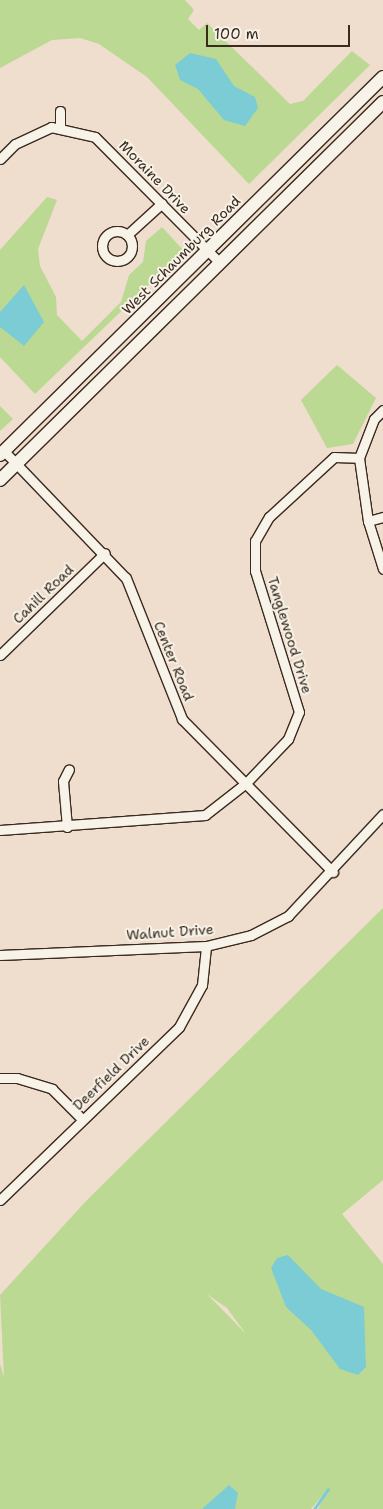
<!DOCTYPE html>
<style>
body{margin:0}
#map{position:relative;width:383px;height:1509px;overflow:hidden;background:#efddce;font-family:"Shantell Sans",sans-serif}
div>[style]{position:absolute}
.green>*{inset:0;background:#bbd992}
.water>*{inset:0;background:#7bccd4}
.stream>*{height:3px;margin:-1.5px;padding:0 1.5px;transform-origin:1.5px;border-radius:1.5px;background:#7bccd4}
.roads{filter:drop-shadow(1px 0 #3b2a1e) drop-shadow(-1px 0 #3b2a1e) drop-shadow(0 1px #3b2a1e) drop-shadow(0 -1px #3b2a1e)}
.minor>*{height:9px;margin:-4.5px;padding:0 4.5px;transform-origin:4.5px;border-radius:4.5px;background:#f7f3e8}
.minor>.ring{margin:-4.5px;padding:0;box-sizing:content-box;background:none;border:9px solid #f7f3e8;border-radius:50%}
.secondary>*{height:12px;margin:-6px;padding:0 6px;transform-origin:6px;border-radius:6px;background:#f7f3e8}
span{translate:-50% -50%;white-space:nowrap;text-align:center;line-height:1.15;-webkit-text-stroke:4px #f7f3e8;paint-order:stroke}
.street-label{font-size:14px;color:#3b2a1e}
.scale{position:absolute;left:206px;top:25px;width:144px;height:22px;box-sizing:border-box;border:2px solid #3b2a1e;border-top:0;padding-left:6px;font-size:15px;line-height:18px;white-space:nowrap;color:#3b2a1e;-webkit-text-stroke:4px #f7f3e8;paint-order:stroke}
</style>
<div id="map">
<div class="green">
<div style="clip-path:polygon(0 0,185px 0,194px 10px,188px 19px,199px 30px,207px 23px,290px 104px,303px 101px,352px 51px,370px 65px,249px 184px,147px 77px,99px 44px,80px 38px,52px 40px,0 68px)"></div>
<div style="clip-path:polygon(47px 197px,57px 200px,38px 249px,40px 266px,56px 297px,57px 315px,82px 341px,121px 302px,129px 275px,143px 262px,146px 241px,162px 227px,184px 251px,35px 394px,0 357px,0 250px)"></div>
<div style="clip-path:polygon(337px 365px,376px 398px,353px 444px,327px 448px,301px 400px)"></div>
<div style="clip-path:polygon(0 406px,13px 419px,0 431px)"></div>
<div style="clip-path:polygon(evenodd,383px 908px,383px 1180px,342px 1214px,383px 1264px,383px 1509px,318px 1509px,328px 1489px,311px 1509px,0 1509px,0 1364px,4px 1377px,0 1295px,88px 1199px,383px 908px,207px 1294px,227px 1308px,246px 1334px,207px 1294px)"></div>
</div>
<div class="water">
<div style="clip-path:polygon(190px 53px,216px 59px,234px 86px,255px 97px,258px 108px,245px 126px,224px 120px,198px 89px,180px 80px,175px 65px)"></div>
<div style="clip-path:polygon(24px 285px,44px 322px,24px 346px,0 327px,0 312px)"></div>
<div style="clip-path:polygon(288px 1255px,321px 1289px,364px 1307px,366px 1367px,358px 1375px,340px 1369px,311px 1330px,286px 1307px,271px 1268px,277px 1258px)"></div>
<div style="clip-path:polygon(229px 1485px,238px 1493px,235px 1509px,202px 1509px)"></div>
</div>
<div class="stream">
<div style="left:314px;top:1509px;width:24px;rotate:-55deg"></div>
</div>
<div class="roads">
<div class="minor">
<div style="left:60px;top:127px;width:16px;rotate:-90deg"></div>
<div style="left:0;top:159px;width:21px;rotate:-45deg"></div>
<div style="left:15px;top:144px;width:40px;rotate:-25deg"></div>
<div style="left:51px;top:127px;width:45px;rotate:12.8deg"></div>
<div style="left:95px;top:137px;width:177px;rotate:45.2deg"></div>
<div class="ring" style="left:102px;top:231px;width:21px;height:21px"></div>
<div style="left:127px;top:235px;width:47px;rotate:-42.4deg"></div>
<div style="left:383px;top:410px;width:13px;rotate:135deg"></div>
<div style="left:374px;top:419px;width:42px;rotate:111deg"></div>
<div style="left:359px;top:458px;width:64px;rotate:81.9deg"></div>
<div style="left:368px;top:521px;width:50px;rotate:72.6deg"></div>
<div style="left:4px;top:451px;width:176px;rotate:46.2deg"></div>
<div style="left:126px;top:578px;width:152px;rotate:68.3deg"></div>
<div style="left:182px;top:719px;width:215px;rotate:45.4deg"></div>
<div style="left:368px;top:521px;width:16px;rotate:-15deg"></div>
<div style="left:0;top:655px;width:146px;rotate:-44.2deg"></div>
<div style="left:67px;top:827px;width:46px;rotate:-95deg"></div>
<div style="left:63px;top:781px;width:13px;rotate:-63deg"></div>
<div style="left:0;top:830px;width:206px;rotate:-4.2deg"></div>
<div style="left:205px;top:815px;width:52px;rotate:-38deg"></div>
<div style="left:246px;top:783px;width:61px;rotate:-46.3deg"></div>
<div style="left:288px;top:739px;width:29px;rotate:-68deg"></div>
<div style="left:299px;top:712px;width:148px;rotate:-107.3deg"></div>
<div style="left:255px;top:571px;width:30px;rotate:-90deg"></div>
<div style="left:255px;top:541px;width:28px;rotate:-60deg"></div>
<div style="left:269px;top:517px;width:88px;rotate:-42.7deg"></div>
<div style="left:334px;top:457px;width:25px;rotate:2deg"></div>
<div style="left:0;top:955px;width:206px;rotate:-2.5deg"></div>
<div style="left:206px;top:946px;width:46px;rotate:-13.7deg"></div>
<div style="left:251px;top:935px;width:42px;rotate:-27.2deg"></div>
<div style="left:288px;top:916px;width:139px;rotate:-47deg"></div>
<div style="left:0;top:1078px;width:17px"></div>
<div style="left:17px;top:1078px;width:37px;rotate:17deg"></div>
<div style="left:52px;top:1089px;width:42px;rotate:45deg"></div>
<div style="left:0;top:1200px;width:249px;rotate:-44deg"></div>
<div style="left:179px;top:1027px;width:48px;rotate:-61.3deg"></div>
<div style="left:202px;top:985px;width:39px;rotate:-84deg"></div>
</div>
<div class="secondary">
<div style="left:0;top:455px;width:538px;rotate:-44.62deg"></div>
<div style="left:0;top:480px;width:538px;rotate:-44.62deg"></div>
</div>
</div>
<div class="street-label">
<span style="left:155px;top:177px;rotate:46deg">Moraine Drive</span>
<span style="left:181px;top:255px;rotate:-45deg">West Schaumburg Road</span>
<span style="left:43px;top:594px;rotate:-44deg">Cahill Road</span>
<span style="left:290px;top:635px;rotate:73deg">Tanglewood Drive</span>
<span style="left:174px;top:661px;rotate:68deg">Center Road</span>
<span style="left:170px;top:932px;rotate:-4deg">Walnut Drive</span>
<span style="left:111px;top:1073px;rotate:-44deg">Deerfield Drive</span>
</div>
<div class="scale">100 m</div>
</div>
